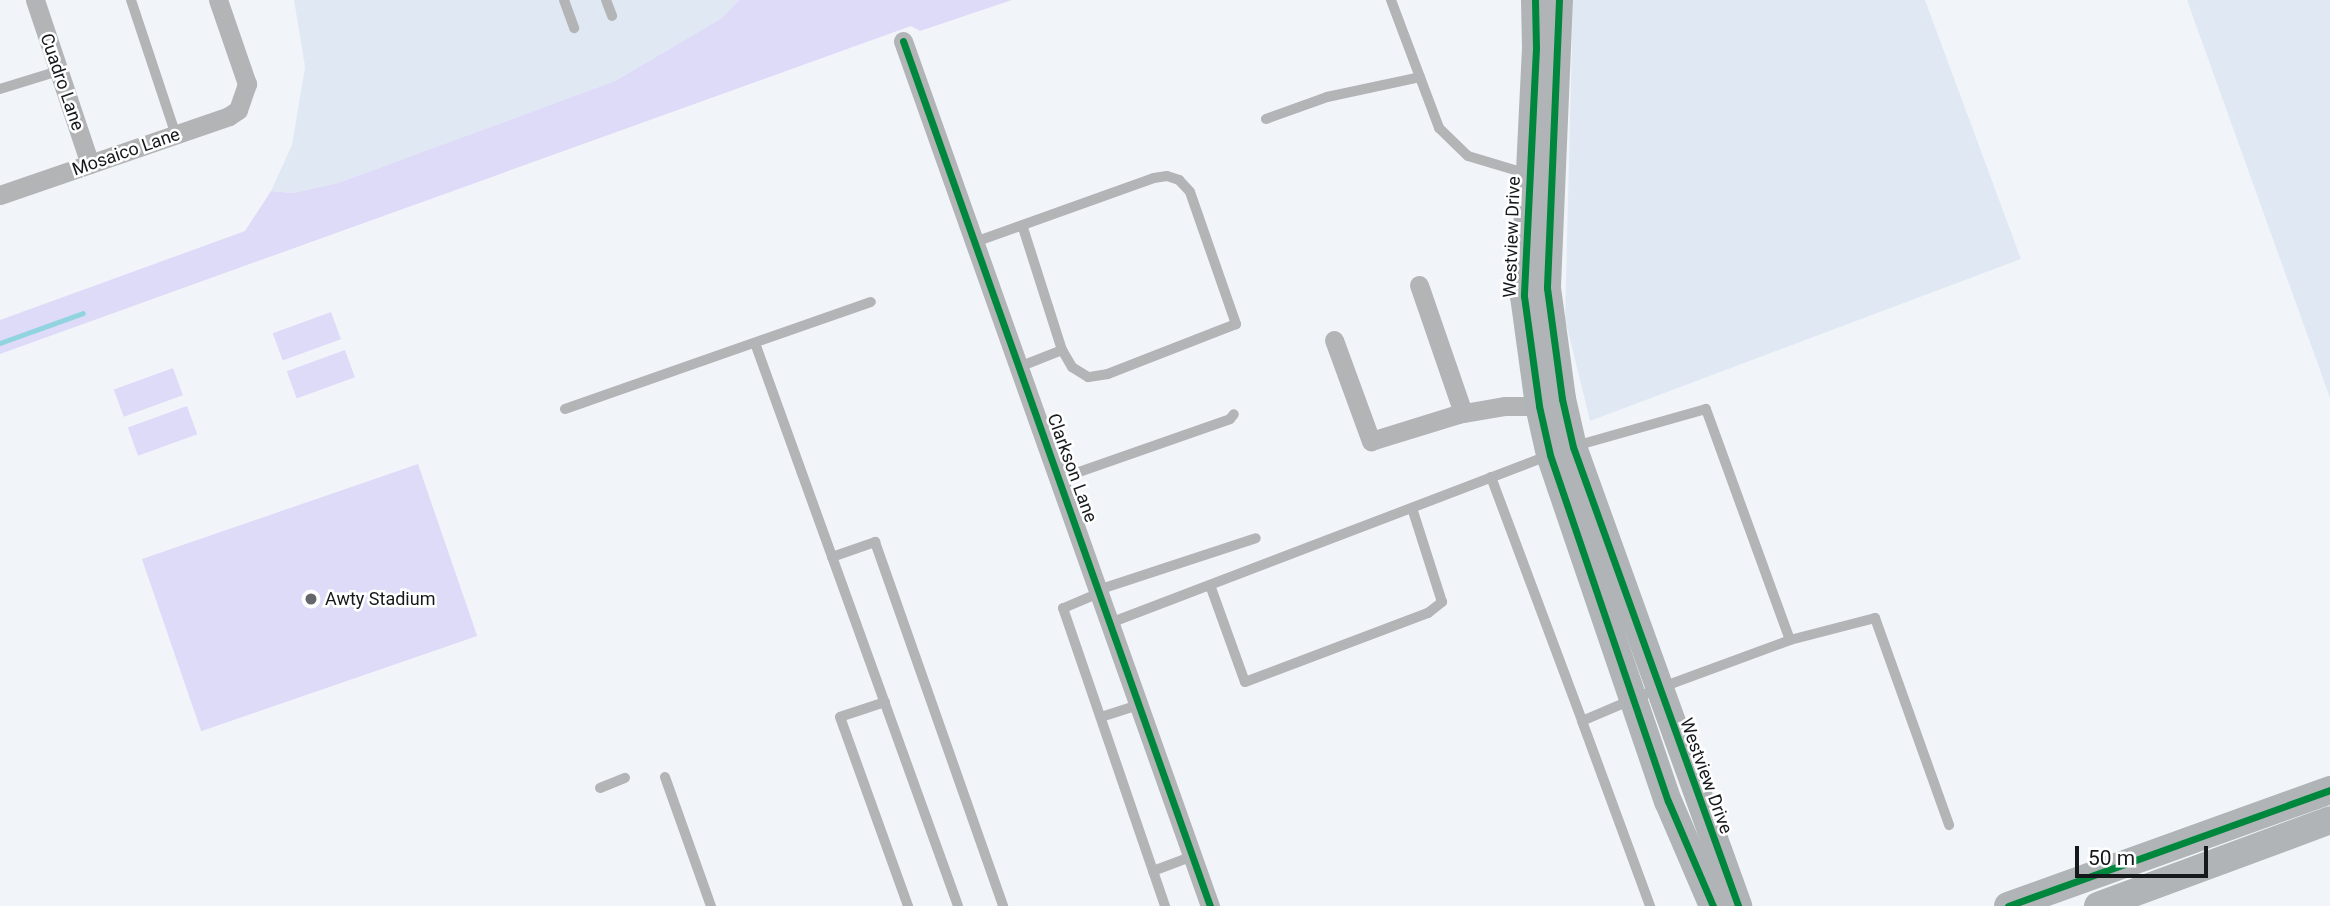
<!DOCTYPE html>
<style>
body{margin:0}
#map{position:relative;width:2330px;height:906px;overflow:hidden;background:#f1f5fa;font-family:Roboto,sans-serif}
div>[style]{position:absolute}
.built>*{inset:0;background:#e0e9f3}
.green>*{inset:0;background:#dedbf9;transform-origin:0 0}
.stream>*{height:5px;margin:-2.5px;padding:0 2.5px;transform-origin:2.5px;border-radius:2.5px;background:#91d4e0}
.lane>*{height:10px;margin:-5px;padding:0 5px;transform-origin:5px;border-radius:5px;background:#b2b4b6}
.street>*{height:19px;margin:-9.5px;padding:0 9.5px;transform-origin:9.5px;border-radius:9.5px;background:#b2b4b6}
.secondary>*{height:28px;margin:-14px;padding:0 14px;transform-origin:14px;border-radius:14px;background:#b1b4b6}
.cycleway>*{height:7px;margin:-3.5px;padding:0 3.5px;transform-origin:3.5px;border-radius:3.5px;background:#00873e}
.dots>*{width:19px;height:19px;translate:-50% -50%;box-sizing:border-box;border:4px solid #fff;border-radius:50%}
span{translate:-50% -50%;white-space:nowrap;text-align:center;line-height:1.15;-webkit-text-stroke:5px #fff;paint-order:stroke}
.street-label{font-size:18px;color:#16191c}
.poi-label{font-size:18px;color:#16191c}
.left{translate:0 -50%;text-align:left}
.scale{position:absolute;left:2075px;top:846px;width:133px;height:32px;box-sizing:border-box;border:4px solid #16191c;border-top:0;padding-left:9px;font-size:21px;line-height:24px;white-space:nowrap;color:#16191c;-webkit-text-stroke:5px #fff;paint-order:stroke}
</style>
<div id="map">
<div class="built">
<div style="clip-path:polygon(294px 0,739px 0,722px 18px,615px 81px,338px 183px,293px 193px,271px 191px,292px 145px,305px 67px)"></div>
<div style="clip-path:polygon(1573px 0,1925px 0,2021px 259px,1590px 421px,1565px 319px)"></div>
<div style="clip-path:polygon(2187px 0,2330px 0,2330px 398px)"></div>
</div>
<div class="green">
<div style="clip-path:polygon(739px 0,1012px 0,920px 31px,911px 26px,0 354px,0 320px,245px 231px,271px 191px,293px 193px,338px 183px,615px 81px,722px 18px)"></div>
<div style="left:331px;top:312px;width:29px;height:62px;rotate:70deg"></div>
<div style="left:345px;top:350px;width:29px;height:62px;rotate:70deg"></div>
<div style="left:173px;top:368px;width:29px;height:63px;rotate:70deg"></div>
<div style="left:187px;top:406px;width:30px;height:63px;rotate:70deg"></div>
<div style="left:418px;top:464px;width:182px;height:292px;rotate:71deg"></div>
</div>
<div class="stream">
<div style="left:0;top:343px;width:88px;rotate:-19.9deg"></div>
</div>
<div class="lane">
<div style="left:131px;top:0;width:142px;rotate:71.6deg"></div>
<div style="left:564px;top:0;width:30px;rotate:70deg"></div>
<div style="left:606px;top:0;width:17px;rotate:69deg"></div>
<div style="left:1391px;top:0;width:137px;rotate:69.4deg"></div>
<div style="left:1439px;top:128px;width:40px;rotate:44deg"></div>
<div style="left:1468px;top:156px;width:63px;rotate:16.7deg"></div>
<div style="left:0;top:89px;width:61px;rotate:-17.2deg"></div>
<div style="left:1266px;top:119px;width:65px;rotate:-19.8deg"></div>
<div style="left:1327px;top:97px;width:95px;rotate:-12.1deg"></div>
<div style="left:975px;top:242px;width:190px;rotate:-19.7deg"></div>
<div style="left:1154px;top:178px;width:13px;rotate:-9deg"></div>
<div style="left:1167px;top:176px;width:13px;rotate:18deg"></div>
<div style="left:1179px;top:180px;width:16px;rotate:47deg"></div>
<div style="left:1190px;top:192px;width:140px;rotate:70.8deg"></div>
<div style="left:1236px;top:324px;width:137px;rotate:158.7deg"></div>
<div style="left:1108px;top:374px;width:20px;rotate:171deg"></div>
<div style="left:1088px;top:377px;width:19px;rotate:-148deg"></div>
<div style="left:1072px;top:367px;width:20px;rotate:-120deg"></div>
<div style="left:1062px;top:350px;width:131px;rotate:-107.7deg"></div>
<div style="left:755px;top:343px;width:598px;rotate:70.17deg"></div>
<div style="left:1019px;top:367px;width:46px;rotate:-21.6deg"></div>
<div style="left:565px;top:409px;width:324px;rotate:-19.3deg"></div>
<div style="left:1491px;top:477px;width:260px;rotate:69.5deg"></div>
<div style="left:1582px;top:721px;width:82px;rotate:-23.1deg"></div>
<div style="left:1657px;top:689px;width:142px;rotate:-20.2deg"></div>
<div style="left:1790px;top:640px;width:246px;rotate:-110deg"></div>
<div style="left:1706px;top:409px;width:136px;rotate:164.2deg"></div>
<div style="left:1059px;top:479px;width:181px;rotate:-19.3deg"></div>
<div style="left:1230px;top:419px;width:6px;rotate:-51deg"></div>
<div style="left:832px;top:557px;width:46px;rotate:-19.2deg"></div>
<div style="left:875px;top:542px;width:386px;rotate:70.6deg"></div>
<div style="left:1210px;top:585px;width:103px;rotate:70.2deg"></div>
<div style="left:1245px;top:682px;width:196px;rotate:-20.7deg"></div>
<div style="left:1428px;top:613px;width:18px;rotate:-38deg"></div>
<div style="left:1442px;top:602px;width:99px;rotate:-107.7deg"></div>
<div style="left:1098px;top:590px;width:166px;rotate:-18.2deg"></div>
<div style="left:1099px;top:593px;width:39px;rotate:157deg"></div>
<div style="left:1063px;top:608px;width:315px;rotate:71.1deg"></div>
<div style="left:1110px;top:623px;width:469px;rotate:-20.9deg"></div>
<div style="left:1790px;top:640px;width:88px;rotate:-14.5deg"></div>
<div style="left:1875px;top:618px;width:220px;rotate:70.3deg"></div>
<div style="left:885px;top:702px;width:47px;rotate:161.6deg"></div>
<div style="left:840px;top:717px;width:201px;rotate:70.2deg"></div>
<div style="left:1101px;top:717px;width:40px;rotate:-18deg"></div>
<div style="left:1582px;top:721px;width:197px;rotate:69.8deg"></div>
<div style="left:665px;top:777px;width:137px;rotate:70.4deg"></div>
<div style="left:600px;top:788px;width:27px;rotate:-22deg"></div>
<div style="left:1153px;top:871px;width:43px;rotate:-20.6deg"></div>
</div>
<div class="street">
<div style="left:35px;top:0;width:173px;rotate:71.5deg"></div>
<div style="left:903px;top:41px;width:918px;rotate:70.46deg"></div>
<div style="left:0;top:195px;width:242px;rotate:-19deg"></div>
<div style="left:229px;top:116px;width:11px;rotate:-34deg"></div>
<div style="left:238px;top:110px;width:28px;rotate:-71deg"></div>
<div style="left:247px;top:84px;width:89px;rotate:-109deg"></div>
<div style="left:1419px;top:285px;width:135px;rotate:71deg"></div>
<div style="left:1334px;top:340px;width:108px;rotate:69.9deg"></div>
<div style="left:1371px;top:441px;width:91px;rotate:-17.2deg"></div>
<div style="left:1458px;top:414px;width:48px;rotate:-9.7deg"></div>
<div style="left:1505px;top:406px;width:34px"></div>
</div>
<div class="secondary">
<div style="left:1535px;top:0;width:48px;rotate:88.8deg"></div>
<div style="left:1536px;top:48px;width:248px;rotate:92.8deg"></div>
<div style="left:1524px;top:296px;width:111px;rotate:82.2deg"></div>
<div style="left:1539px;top:406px;width:50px;rotate:77.3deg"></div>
<div style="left:1550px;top:455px;width:366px;rotate:71.2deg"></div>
<div style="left:1668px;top:801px;width:114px;rotate:66.8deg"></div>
<div style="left:1559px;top:0;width:288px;rotate:92.4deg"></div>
<div style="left:1547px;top:288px;width:112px;rotate:82.3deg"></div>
<div style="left:1562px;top:399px;width:49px;rotate:77.1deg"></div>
<div style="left:1573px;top:447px;width:488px;rotate:70.2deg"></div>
<div style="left:2008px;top:906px;width:342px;rotate:-19.8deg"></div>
<div style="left:2098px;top:906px;width:247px;rotate:-20.3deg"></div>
</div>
<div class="cycleway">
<div style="left:1535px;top:0;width:48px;rotate:88.8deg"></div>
<div style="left:1536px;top:48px;width:248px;rotate:92.8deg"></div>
<div style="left:1524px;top:296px;width:111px;rotate:82.2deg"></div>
<div style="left:1539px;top:406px;width:50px;rotate:77.3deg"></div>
<div style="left:1550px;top:455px;width:366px;rotate:71.2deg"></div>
<div style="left:1668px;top:801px;width:114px;rotate:66.8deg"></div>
<div style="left:1559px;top:0;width:288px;rotate:92.4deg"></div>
<div style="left:1547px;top:288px;width:112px;rotate:82.3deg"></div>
<div style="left:1562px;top:399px;width:49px;rotate:77.1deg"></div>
<div style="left:1573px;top:447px;width:488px;rotate:70.2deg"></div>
<div style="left:903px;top:41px;width:918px;rotate:70.46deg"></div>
<div style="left:2008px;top:906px;width:342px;rotate:-19.8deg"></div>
</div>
<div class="dots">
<div style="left:311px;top:599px;background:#63666a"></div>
</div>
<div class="street-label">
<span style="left:62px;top:82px;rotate:71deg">Cuadro Lane</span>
<span style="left:126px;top:152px;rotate:-19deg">Mosaico Lane</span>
<span style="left:1512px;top:237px;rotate:-88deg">Westview Drive</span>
<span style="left:1072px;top:468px;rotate:70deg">Clarkson Lane</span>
<span style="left:1706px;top:776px;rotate:70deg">Westview Drive</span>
</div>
<div class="poi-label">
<span class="left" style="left:325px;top:599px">Awty Stadium</span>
</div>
<div class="scale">50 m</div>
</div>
